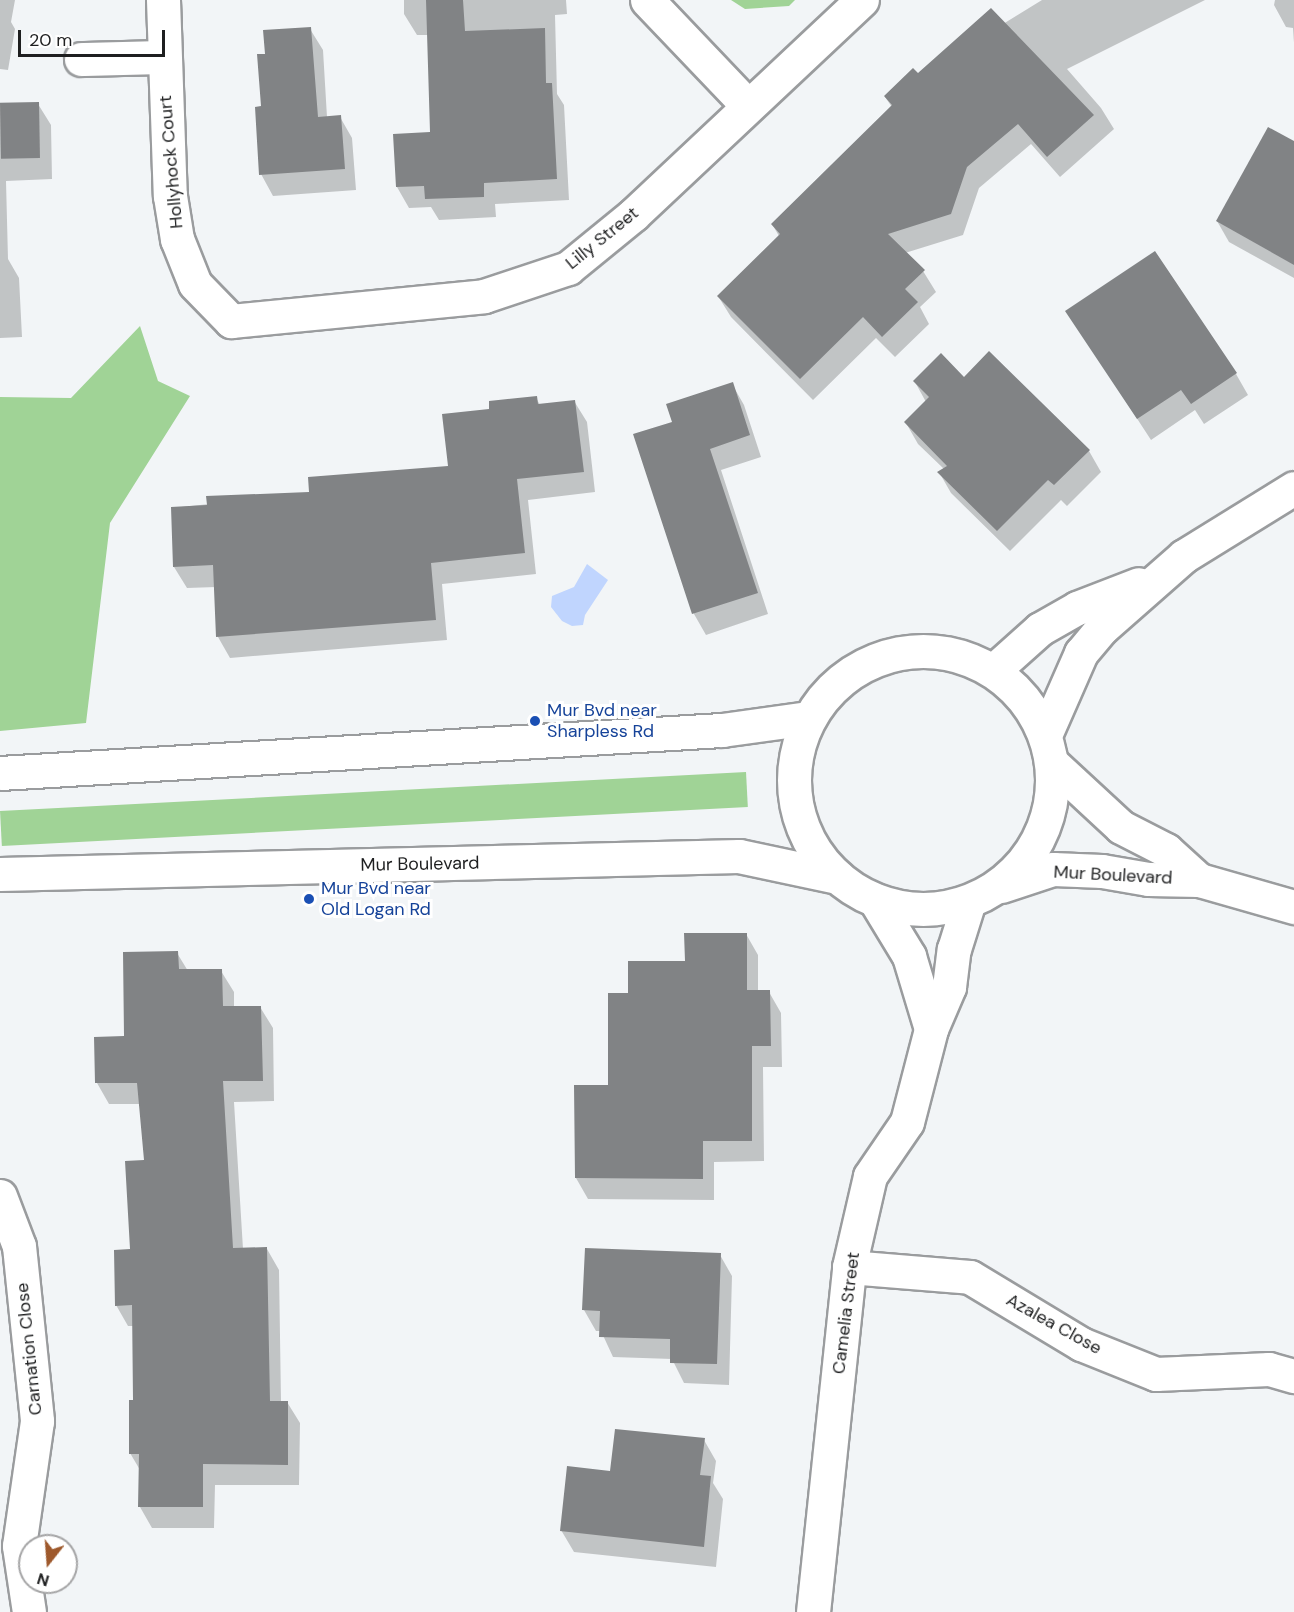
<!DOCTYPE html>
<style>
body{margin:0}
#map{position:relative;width:1294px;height:1612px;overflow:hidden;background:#f2f5f7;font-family:"DM Sans",sans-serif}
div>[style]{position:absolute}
.green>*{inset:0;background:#a0d396;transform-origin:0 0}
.water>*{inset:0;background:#c0d5fe}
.shadow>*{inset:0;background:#0003}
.building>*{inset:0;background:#818385;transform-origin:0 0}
.roads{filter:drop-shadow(2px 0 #9a9c9e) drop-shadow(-2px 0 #9a9c9e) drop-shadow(0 2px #9a9c9e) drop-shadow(0 -2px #9a9c9e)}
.minor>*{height:33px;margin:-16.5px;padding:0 16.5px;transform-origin:16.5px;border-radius:16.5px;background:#fff}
.minor>.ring{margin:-16.5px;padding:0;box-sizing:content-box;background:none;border:33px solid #fff;border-radius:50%}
.dots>*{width:16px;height:16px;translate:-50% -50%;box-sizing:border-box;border:3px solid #fff;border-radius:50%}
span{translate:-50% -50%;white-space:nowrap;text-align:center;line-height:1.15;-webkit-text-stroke:6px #fff;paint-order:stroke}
.street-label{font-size:18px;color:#1e1f20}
.transit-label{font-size:18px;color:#164399}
.left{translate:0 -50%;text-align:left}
.north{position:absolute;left:18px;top:1534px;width:60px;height:60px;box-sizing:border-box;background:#fff;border:2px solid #a5a5a6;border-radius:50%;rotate:197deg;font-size:16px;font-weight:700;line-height:24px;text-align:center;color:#1e1f20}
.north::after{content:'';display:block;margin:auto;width:21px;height:27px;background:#9e592c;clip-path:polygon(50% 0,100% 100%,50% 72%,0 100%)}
.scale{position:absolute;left:18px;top:30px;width:147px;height:27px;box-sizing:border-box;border:3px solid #1e1f20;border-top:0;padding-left:8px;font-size:18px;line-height:21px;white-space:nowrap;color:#1e1f20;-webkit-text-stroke:4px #fff;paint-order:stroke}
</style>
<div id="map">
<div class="green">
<div style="clip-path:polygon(731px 0,795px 0,789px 6px,745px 9px)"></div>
<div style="clip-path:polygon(140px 326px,158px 381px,190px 396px,110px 523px,86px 723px,0 731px,0 397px,71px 398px)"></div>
<div style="left:746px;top:772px;width:35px;height:747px;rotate:87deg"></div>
</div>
<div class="water">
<div style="clip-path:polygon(587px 564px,608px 580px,585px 615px,583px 625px,572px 626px,562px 621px,551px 607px,552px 596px,574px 587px)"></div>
</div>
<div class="shadow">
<div style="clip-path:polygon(0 0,15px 0,11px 22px,15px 29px,8px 70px,0 69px)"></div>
<div style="clip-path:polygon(404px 0,566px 0,567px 14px,555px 15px,557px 94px,564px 105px,569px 200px,495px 204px,496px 217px,439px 220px,431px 207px,409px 208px,397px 187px,395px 135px,431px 133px,428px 35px,417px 35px,404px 14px)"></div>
<div style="clip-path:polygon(1042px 0,1205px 0,1067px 69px,1101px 108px,1114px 129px,1060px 177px,1031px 144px,979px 188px,963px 235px,905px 253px,923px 271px,936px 292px,920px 307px,929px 324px,895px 357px,876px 338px,813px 400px,731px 317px,718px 296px,779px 236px,772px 224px,892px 107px,885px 97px)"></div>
<div style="clip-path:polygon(1275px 0,1294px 0,1294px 43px,1293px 28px,1286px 27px,1274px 5px)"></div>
<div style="clip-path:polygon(310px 29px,323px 50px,327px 117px,340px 117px,352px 138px,356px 190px,273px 196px,261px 174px,267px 55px)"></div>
<div style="clip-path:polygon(38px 104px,51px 125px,52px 179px,6px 181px,8px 259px,19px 278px,22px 337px,0 338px,0 105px)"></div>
<div style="clip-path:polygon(1294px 143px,1294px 278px,1229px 242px,1217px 221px)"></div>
<div style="clip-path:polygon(1067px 311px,1236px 374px,1248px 395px,1204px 424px,1195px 410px,1151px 440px)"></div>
<div style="clip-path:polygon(964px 379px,1089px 451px,1101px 472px,1067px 506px,1061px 500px,1010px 551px,951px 493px,939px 472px,944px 469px,918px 444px,906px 423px,926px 402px,915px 382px)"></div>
<div style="clip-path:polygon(732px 384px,744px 405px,761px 457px,721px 470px,768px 614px,706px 635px,694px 614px,635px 435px,674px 423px)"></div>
<div style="clip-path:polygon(536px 398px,540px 405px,574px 401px,587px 422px,595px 492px,528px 500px,536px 574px,442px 584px,447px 640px,230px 658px,218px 637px,216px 587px,187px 588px,174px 567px,172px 508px,311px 493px,450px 467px,491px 410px)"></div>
<div style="clip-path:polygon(746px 934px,758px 955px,758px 992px,769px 992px,781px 1013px,782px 1067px,763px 1067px,764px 1161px,714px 1162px,714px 1200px,588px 1199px,576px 1178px,609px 1087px,630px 995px)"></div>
<div style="clip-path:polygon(177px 953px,188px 971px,221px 971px,234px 992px,234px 1008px,260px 1007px,273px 1028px,274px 1101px,234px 1102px,243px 1249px,267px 1249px,279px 1270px,281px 1402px,287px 1402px,300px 1423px,299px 1485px,215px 1485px,214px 1528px,152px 1528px,140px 1507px,140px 1470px,130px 1453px,135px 1401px,134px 1326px,128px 1326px,116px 1305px,132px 1251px,146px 1161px,140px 1104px,109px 1104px,97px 1083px)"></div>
<div style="clip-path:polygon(720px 1255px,732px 1276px,729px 1385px,684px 1383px,672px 1359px,613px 1357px,601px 1331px,596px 1331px,584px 1310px)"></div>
<div style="clip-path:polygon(704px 1440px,716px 1461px,713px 1483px,723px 1499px,716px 1567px,574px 1552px,561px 1530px,612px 1472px)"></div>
</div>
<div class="building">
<div style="clip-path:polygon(426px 0,463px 0,465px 31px,545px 28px,546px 83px,552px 83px,557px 179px,484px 183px,484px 197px,425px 199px,424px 186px,396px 187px,393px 134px,430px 132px)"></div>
<div style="clip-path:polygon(991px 8px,1094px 115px,1047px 157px,1018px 124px,967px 167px,951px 214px,888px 234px,925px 270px,905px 289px,918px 302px,882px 337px,863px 317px,800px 379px,717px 296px,780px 234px,771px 224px,892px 105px,884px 96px,913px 68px,918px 73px)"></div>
<div style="clip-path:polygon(311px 27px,318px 117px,341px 115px,345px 169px,259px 175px,255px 107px,261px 106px,257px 54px,265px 54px,263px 30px)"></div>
<div style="left:39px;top:102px;width:56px;height:39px;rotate:89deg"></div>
<div style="clip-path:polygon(1268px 127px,1294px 141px,1294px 265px,1216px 221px)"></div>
<div style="clip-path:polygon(1155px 251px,1237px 373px,1191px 404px,1181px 390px,1137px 419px,1065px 311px)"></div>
<div style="clip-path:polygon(989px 351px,1090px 450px,1054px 485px,1048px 480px,997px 531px,937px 472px,947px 466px,904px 422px,929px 397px,913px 381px,941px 353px,964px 377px)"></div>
<div style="clip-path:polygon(733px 382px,750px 435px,710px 449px,758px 593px,692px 614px,633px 434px,672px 422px,666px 404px)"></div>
<div style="clip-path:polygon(537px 396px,538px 404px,575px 400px,584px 472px,517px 479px,525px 553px,431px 563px,436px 620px,216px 637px,213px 565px,173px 567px,171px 507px,207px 505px,206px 496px,309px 492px,308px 477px,448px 466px,442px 414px,489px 409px,489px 401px)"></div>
<div style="clip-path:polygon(684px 933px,747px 933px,747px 990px,770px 990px,771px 1046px,752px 1046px,752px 1141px,703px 1141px,703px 1179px,575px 1178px,574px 1085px,608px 1085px,608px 993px,628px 993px,628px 961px,685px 961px)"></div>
<div style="clip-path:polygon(178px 951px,179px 969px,222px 969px,223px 1006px,261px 1006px,263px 1081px,223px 1081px,233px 1248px,267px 1247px,270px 1401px,288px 1401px,288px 1465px,203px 1464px,203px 1507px,138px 1507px,139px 1454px,129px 1454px,129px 1400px,133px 1400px,132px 1305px,115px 1306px,114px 1250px,130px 1249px,125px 1161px,144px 1160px,137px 1083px,95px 1083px,94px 1037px,124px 1036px,123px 952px)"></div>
<div style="clip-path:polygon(585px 1248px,721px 1253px,717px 1364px,670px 1363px,670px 1339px,599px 1337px,600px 1311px,582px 1310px)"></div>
<div style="clip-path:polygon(615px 1429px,705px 1438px,700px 1475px,711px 1476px,704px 1547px,560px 1531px,567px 1466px,610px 1471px)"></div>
</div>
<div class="roads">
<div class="minor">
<div style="left:163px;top:0;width:196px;rotate:88deg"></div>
<div style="left:170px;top:196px;width:44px;rotate:80.8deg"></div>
<div style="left:177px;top:239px;width:48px;rotate:68.2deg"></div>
<div style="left:195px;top:284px;width:52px;rotate:45.8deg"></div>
<div style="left:231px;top:321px;width:254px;rotate:-5.6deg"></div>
<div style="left:484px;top:296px;width:89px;rotate:-18.4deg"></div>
<div style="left:568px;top:268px;width:84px;rotate:-39.2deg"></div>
<div style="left:633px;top:215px;width:314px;rotate:-43.2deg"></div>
<div style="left:647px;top:0;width:146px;rotate:46.4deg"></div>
<div style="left:81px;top:59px;width:83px;rotate:-1.4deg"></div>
<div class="ring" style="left:794px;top:651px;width:225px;height:225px"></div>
<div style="left:993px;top:671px;width:63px;rotate:-41.8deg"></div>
<div style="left:1040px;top:629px;width:43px;rotate:-29.6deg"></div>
<div style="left:1077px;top:608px;width:66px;rotate:-21.2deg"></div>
<div style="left:1045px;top:735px;width:90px;rotate:-66.3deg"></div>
<div style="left:1081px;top:653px;width:33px;rotate:-50deg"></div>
<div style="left:1102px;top:628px;width:109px;rotate:-41.3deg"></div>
<div style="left:1184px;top:556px;width:129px;rotate:-31.7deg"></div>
<div style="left:1052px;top:763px;width:94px;rotate:42.8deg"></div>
<div style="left:1121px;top:827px;width:51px;rotate:27.1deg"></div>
<div style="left:1166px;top:850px;width:45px;rotate:42.3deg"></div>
<div style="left:0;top:773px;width:723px;rotate:-3.41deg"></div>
<div style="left:722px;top:730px;width:88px;rotate:-7.9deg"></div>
<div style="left:0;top:874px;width:739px;rotate:-1.4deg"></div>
<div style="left:739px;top:856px;width:101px;rotate:12deg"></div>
<div style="left:1001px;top:886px;width:55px;rotate:-18.1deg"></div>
<div style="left:1053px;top:869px;width:49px;rotate:2.3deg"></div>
<div style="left:1102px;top:871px;width:47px;rotate:9.9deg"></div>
<div style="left:1148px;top:879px;width:51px;rotate:1.1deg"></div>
<div style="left:1199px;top:880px;width:99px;rotate:15.9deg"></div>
<div style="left:875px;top:900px;width:66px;rotate:58.7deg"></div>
<div style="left:909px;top:956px;width:76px;rotate:73.2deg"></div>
<div style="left:0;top:1196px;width:53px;rotate:69.2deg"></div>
<div style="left:19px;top:1246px;width:176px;rotate:84.1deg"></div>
<div style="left:37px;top:1421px;width:126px;rotate:98.2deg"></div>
<div style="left:19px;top:1546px;width:67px;rotate:81.4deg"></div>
<div style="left:849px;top:1267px;width:121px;rotate:4.7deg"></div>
<div style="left:970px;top:1277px;width:130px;rotate:31.1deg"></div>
<div style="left:1081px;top:1344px;width:81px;rotate:21.8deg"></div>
<div style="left:1156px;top:1374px;width:113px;rotate:-2.5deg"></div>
<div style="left:1269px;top:1369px;width:26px;rotate:16deg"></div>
<div style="left:813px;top:1612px;width:347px;rotate:-84deg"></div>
<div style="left:849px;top:1267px;width:93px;rotate:-77deg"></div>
<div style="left:870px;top:1176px;width:65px;rotate:-55.6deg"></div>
<div style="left:907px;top:1122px;width:96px;rotate:-75.5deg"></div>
<div style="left:931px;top:1029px;width:46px;rotate:-66.8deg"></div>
<div style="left:949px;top:987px;width:38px;rotate:-83deg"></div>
<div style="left:954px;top:949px;width:50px;rotate:-72.6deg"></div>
</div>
</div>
<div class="dots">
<div style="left:535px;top:721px;background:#1a4fb4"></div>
<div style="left:309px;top:899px;background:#1a4fb4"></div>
</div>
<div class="street-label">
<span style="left:171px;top:162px;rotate:-95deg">Hollyhock Court</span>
<span style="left:602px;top:238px;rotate:-39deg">Lilly Street</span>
<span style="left:420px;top:864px;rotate:-1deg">Mur Boulevard</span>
<span style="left:1113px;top:875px;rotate:3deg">Mur Boulevard</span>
<span style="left:846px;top:1313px;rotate:-83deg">Camelia Street</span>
<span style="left:1054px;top:1324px;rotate:29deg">Azalea Close</span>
<span style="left:29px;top:1349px;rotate:-96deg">Carnation Close</span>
</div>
<div class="transit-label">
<span class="left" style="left:547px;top:721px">Mur Bvd near<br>Sharpless Rd</span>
<span class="left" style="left:321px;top:899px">Mur Bvd near<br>Old Logan Rd</span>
</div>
<div class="north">N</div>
<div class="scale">20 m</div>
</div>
